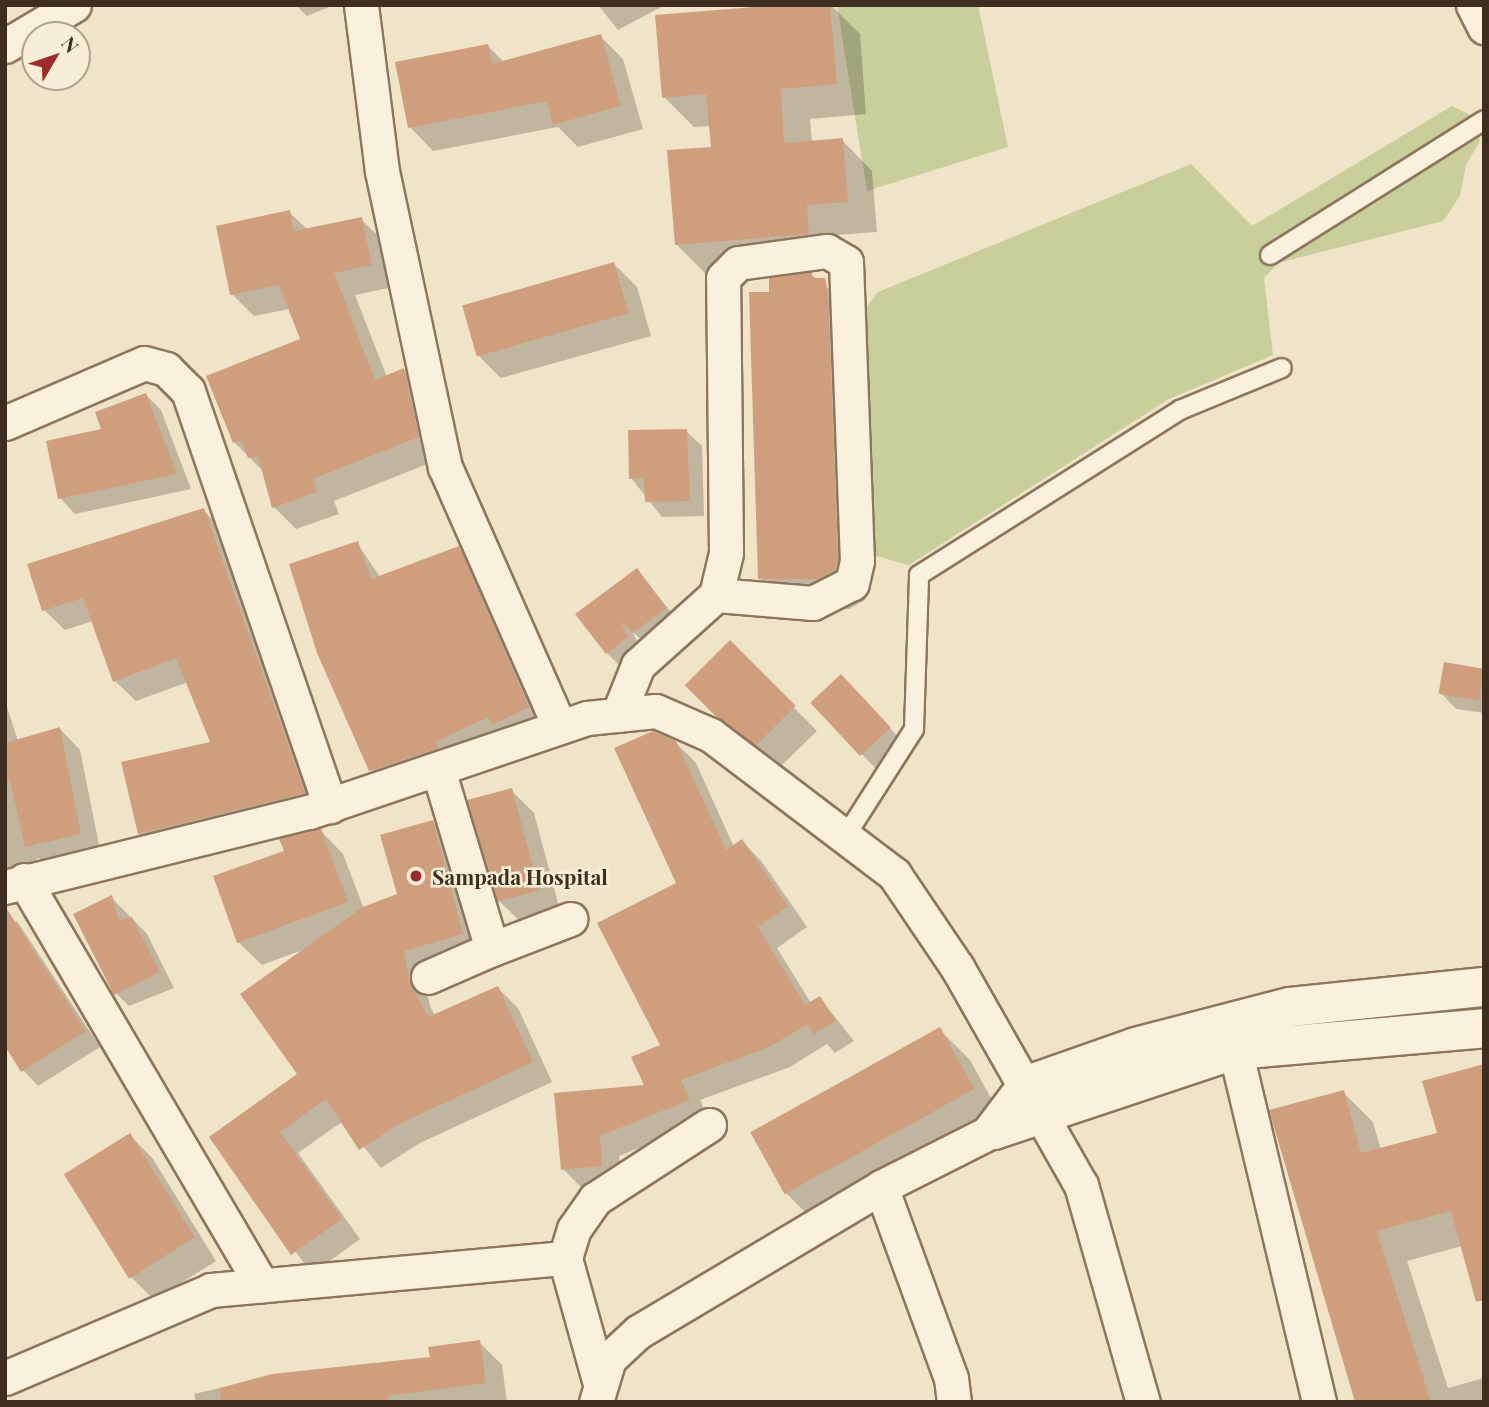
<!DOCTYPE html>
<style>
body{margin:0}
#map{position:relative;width:1489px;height:1407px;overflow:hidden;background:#f0e4c8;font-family:"Playfair Display",serif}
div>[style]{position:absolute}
.green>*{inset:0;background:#c9cf9b}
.shadow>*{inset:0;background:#0003}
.building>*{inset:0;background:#cf9f7d;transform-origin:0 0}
.roads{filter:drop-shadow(2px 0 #8d765c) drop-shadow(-2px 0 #8d765c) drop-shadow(0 2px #8d765c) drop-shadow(0 -2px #8d765c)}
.lane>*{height:18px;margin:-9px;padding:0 9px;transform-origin:9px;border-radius:9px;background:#faf1dc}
.street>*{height:33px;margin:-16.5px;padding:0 16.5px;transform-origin:16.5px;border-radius:16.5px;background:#faf1dc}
.secondary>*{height:38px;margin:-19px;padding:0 19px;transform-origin:19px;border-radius:19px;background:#faf1dc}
.dots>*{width:19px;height:19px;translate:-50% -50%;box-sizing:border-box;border:4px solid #f7eed8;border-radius:50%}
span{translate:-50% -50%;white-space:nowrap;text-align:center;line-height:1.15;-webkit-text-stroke:5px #f7eed8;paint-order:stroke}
.poi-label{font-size:21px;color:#3d2e20;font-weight:700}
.left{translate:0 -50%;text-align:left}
.frame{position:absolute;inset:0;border:7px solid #3d2e20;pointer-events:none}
.north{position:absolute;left:21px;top:21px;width:70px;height:70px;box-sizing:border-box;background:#f7eed8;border:2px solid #ada18e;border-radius:50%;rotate:51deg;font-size:19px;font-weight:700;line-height:28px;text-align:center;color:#3d2e20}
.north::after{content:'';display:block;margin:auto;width:24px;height:32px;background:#9e2a2b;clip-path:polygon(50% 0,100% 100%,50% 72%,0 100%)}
</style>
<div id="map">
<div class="green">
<div style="clip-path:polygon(837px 5px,978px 5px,1008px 147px,867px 191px)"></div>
<div style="clip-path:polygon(1452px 106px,1474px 117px,1480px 141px,1466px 165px,1460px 196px,1443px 221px,1278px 263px,1264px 278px,1273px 355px,1169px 399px,909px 565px,865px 553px,857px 320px,878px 292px,1191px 164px,1252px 226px)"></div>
</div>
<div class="shadow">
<div style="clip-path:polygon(40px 5px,114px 5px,85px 7px,58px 23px)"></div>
<div style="clip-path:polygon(296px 5px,334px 5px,307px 16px)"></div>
<div style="clip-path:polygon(598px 5px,660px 5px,661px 7px,618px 30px)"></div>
<div style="clip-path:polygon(803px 5px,831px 5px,860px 34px,866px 114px,810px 119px,812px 143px,842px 140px,872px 171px,877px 232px,836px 235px,839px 264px,707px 275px,676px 244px,713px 148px,711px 126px,694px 127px,664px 97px)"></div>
<div style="clip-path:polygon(600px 36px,623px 59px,643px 129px,578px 147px,558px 127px,433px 151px,410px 127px,488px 46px,504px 62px)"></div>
<div style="clip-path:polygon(289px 212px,308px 230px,361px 219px,383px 241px,393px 287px,355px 295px,387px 377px,404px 370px,426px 392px,440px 459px,334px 501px,339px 514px,296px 529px,274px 507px,264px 472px,234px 442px,302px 340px,290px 309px,254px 316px,232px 294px)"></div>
<div style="clip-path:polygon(614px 264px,637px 287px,651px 336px,501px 378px,478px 355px)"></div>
<div style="clip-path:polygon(811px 274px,855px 310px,858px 324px,867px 590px,865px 600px,849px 609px,791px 609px,760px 578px)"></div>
<div style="clip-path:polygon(146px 395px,161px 410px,191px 489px,75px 514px,60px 498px,104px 430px)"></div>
<div style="clip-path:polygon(686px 431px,702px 446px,704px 516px,662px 517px,631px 478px)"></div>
<div style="clip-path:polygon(203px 510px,224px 531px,325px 814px,160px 854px,139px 834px,212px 743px,188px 682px,136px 701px,115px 681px,93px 621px,65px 630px,44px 610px)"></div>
<div style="clip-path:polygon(357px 543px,380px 577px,458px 548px,476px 565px,546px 724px,388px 788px,371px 770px)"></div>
<div style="clip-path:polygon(636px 570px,681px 624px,650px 648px,632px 631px,643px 653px,622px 668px,607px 653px)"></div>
<div style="clip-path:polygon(730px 643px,817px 731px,780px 767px,687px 685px)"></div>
<div style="clip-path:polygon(1484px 671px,1484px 713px,1456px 709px,1441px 693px)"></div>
<div style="clip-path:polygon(856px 692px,905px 744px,877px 770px,813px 703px)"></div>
<div style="clip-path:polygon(5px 701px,18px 741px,60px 729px,80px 750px,101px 855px,48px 867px,39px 858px,5px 881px)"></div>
<div style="clip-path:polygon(675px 742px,696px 763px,734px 847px,742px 841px,762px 862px,807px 927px,777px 948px,811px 1003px,820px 998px,854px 1041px,835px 1053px,827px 1044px,790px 1067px,700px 1100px,709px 1120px,619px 1156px,622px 1186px,583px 1189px,563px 1169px,646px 1087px,662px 1046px,678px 884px)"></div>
<div style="clip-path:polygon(511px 790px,534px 813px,561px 914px,523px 924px,499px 901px)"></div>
<div style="clip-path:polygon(433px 822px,453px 842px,482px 954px,423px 971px,430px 1006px,435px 1016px,498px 988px,518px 1008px,552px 1082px,420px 1143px,381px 1168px,343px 1121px,298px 1153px,360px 1239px,312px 1274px,212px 1138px,299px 1075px,305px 949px,262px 965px,238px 942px,286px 852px,320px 830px,343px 854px,364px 909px,400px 895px)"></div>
<div style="clip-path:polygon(111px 897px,147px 934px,174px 988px,129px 1006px,113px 990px)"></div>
<div style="clip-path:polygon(17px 921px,100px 1047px,38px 1086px,23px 1070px,5px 928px)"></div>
<div style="clip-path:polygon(940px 1030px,970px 1060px,1003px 1120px,814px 1221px,784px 1191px)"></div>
<div style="clip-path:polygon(1484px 1066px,1462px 1246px,1407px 1261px,1448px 1388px,1484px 1378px,1484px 1402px,1356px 1402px,1343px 1092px,1373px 1122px,1381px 1150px,1439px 1134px)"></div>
<div style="clip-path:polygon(130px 1135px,153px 1159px,216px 1261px,154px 1300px,131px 1277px)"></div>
<div style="clip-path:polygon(479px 1342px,502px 1365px,507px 1402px,196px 1402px,194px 1394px,272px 1376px,432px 1359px)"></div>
</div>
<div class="building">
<div style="clip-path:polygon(780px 5px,830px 5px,837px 84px,781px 89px,784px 143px,843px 138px,848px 202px,807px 205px,809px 234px,675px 245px,667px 150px,711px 147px,706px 94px,662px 98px,655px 15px)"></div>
<div style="clip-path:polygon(601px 34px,621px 106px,553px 125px,547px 101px,408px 128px,395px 62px,488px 44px,492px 64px)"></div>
<div style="clip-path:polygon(290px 210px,294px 231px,362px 217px,372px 265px,334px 273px,375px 380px,404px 368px,419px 437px,313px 479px,317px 492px,272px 508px,258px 456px,248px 458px,241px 440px,233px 443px,206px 376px,300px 339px,279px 285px,230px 295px,216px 226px)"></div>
<div style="left:614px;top:262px;width:53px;height:158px;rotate:74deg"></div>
<div style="clip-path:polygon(812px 272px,812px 278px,825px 278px,828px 292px,838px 559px,835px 570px,818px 579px,758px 579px,749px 292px,769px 292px,769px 278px)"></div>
<div style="clip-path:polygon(146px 393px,177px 474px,58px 499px,46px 441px,101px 429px,95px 412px)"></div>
<div style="clip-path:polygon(687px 429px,690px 501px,645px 502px,644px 478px,629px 479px,628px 430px)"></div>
<div style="clip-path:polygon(204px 508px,305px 793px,138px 834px,121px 762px,210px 742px,176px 658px,113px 682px,83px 598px,42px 611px,27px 564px)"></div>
<div style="clip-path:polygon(358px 541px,371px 579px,459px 546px,529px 707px,492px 725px,488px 717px,436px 742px,439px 748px,369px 771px,317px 653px,289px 564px)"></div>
<div style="clip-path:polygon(637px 568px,667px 608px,633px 633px,621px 621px,628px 637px,606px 654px,575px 614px)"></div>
<div style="left:730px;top:640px;width:93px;height:64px;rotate:45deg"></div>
<div style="left:1444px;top:662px;width:41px;height:32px;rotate:10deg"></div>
<div style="left:841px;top:674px;width:73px;height:42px;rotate:47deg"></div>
<div style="clip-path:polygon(60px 727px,81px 834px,25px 847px,10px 781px,5px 783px,5px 743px)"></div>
<div style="clip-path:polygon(653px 731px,676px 741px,726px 850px,742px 839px,788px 906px,758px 927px,805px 1005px,820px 996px,836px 1021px,814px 1034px,808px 1024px,769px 1047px,681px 1080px,690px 1100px,600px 1136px,602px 1166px,561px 1170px,554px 1093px,644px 1085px,631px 1057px,660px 1045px,597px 923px,676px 883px,614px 748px)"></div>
<div style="left:512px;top:788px;width:106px;height:47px;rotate:75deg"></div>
<div style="clip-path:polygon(433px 820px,463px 934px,404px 951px,410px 984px,428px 1017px,498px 986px,533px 1062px,399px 1124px,359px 1150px,326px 1099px,280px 1132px,342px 1219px,291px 1255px,209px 1137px,297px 1074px,240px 994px,363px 907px,397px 894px,380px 835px)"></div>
<div style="clip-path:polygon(321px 828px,348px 902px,237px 943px,213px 876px,284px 851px,279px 839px)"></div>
<div style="clip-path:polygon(112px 895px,119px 920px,132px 917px,160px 972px,114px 995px,73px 914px)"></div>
<div style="clip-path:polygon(5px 906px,86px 1031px,21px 1072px,5px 1046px)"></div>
<div style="left:940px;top:1027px;width:71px;height:217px;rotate:61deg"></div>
<div style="clip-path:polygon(1484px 1064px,1484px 1300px,1476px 1302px,1451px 1211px,1377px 1231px,1431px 1402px,1355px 1402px,1269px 1110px,1344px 1090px,1361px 1153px,1437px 1133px,1422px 1081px)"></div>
<div style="left:130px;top:1133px;width:123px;height:78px;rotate:58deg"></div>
<div style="clip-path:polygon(480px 1340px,486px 1383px,388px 1396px,389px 1402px,221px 1402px,220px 1388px,272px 1374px,430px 1357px,428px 1347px)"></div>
</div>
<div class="roads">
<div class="lane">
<div style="left:1270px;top:255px;width:253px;rotate:-32.2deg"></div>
<div style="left:845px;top:837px;width:128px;rotate:-57.4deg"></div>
<div style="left:914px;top:729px;width:154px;rotate:-88.1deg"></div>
<div style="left:919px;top:575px;width:309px;rotate:-32.3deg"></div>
<div style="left:1180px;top:410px;width:110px;rotate:-22.4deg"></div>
</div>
<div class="street">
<div style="left:361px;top:5px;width:167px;rotate:82.8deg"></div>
<div style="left:382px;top:171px;width:303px;rotate:78deg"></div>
<div style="left:445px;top:467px;width:283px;rotate:66.2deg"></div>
<div style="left:1473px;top:5px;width:25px;rotate:63deg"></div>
<div style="left:5px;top:46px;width:80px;rotate:-30.7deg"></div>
<div style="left:5px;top:423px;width:151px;rotate:-23.3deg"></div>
<div style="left:144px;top:363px;width:23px;rotate:15deg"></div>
<div style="left:166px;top:369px;width:31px;rotate:45deg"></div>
<div style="left:188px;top:391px;width:439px;rotate:71.1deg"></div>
<div style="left:618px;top:715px;width:54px;rotate:-68.2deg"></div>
<div style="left:638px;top:665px;width:105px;rotate:-41.9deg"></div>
<div style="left:716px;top:595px;width:43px;rotate:-76.6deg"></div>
<div style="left:726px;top:553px;width:275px;rotate:-90.6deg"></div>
<div style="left:723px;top:278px;width:21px;rotate:-45deg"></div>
<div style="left:738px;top:263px;width:90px;rotate:-7.7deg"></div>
<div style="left:827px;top:251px;width:22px;rotate:30deg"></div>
<div style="left:846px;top:262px;width:299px;rotate:87.9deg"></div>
<div style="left:857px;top:561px;width:23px;rotate:103deg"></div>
<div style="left:852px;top:583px;width:44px;rotate:152.9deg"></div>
<div style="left:813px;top:603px;width:97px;rotate:-175.3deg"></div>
<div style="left:24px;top:880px;width:470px;rotate:59.6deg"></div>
<div style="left:5px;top:887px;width:313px;rotate:-13.9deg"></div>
<div style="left:309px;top:812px;width:293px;rotate:-18.7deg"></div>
<div style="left:587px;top:718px;width:69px;rotate:-5.8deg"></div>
<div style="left:656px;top:711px;width:60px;rotate:23.6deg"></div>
<div style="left:711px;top:735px;width:230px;rotate:37.2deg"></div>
<div style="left:894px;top:874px;width:112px;rotate:55.9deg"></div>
<div style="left:957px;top:967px;width:251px;rotate:60.4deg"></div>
<div style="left:1081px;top:1185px;width:226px;rotate:74.1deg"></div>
<div style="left:492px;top:949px;width:84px;rotate:-21deg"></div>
<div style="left:428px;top:977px;width:70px;rotate:-23.6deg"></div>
<div style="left:492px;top:949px;width:188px;rotate:-106.7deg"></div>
<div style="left:1229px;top:1024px;width:389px;rotate:76.6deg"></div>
<div style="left:881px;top:1187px;width:203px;rotate:69.9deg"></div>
<div style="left:951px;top:1378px;width:24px;rotate:83deg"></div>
<div style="left:5px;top:1378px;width:224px;rotate:-23.1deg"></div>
<div style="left:211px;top:1290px;width:355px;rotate:-5.2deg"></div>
<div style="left:599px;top:1380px;width:127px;rotate:-105.6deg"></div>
<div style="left:565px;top:1258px;width:30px;rotate:-73deg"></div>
<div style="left:574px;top:1229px;width:37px;rotate:-55deg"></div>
<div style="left:595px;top:1199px;width:136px;rotate:-33deg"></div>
<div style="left:596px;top:1402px;width:45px;rotate:-73.2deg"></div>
<div style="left:609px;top:1359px;width:40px;rotate:-43deg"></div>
<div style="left:638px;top:1332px;width:283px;rotate:-30.8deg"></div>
<div style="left:881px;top:1187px;width:127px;rotate:-26.8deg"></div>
</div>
<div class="secondary">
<div style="left:994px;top:1130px;width:56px;rotate:-52.9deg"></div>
<div style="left:1028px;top:1085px;width:114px;rotate:-19.4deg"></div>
<div style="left:1136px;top:1047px;width:159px;rotate:-14.6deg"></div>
<div style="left:1290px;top:1007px;width:195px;rotate:-5.9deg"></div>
<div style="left:994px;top:1130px;width:254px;rotate:-18.4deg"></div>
<div style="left:1235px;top:1050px;width:250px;rotate:-5deg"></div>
</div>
</div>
<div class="dots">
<div style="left:416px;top:876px;background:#9e2a2b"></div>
</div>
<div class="poi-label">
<span class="left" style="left:432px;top:876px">Sampada Hospital</span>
</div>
<div class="frame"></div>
<div class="north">N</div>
</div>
